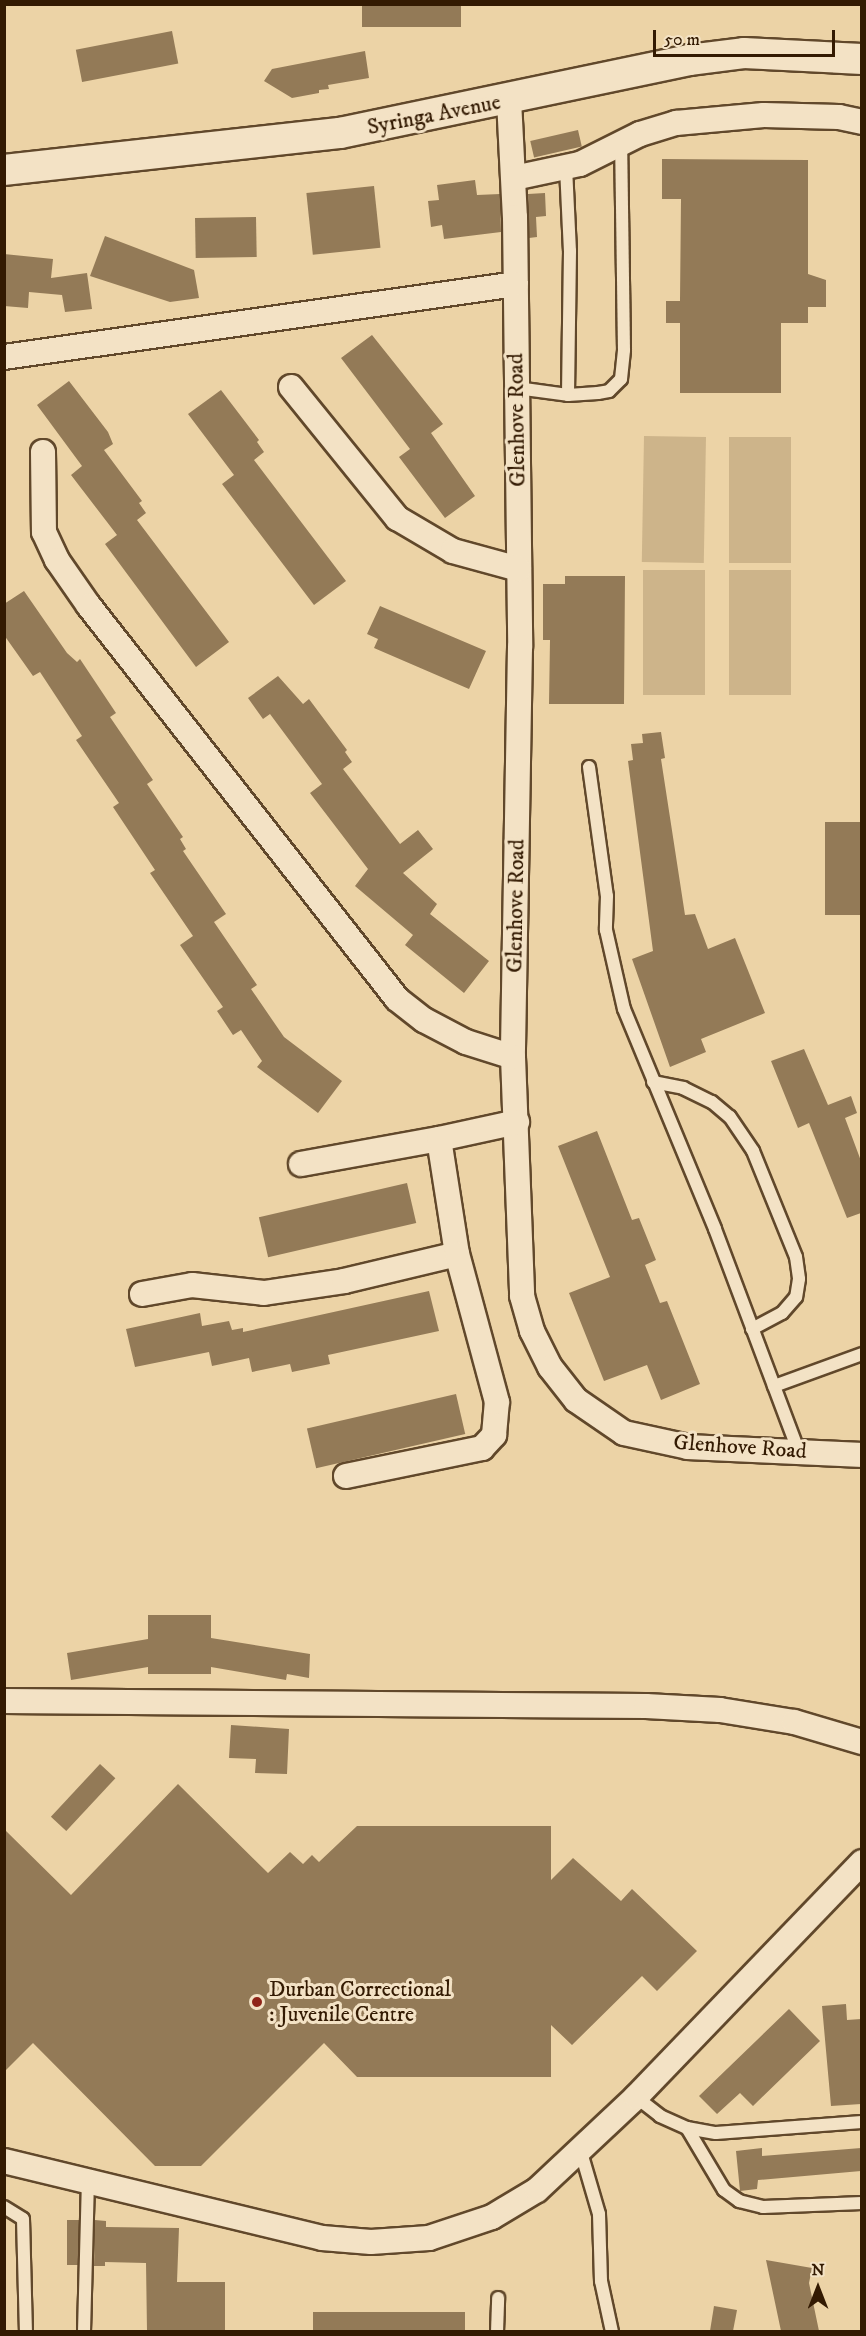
<!DOCTYPE html>
<style>
body{margin:0}
#map{position:relative;width:866px;height:2336px;overflow:hidden;background:#ecd3a6;font-family:"IM FELL DW Pica",serif}
div>[style]{position:absolute}
.green>*{inset:0;background:#cdb48a;transform-origin:0 0}
.building>*{inset:0;background:#937a57;transform-origin:0 0}
.roads{filter:drop-shadow(2px 0 #61482b) drop-shadow(-2px 0 #61482b) drop-shadow(0 2px #61482b) drop-shadow(0 -2px #61482b)}
.service>*{height:12px;margin:-6px;padding:0 6px;transform-origin:6px;border-radius:6px;background:#f3e2c5}
.minor>*{height:24px;margin:-12px;padding:0 12px;transform-origin:12px;border-radius:12px;background:#f3e2c5}
.tertiary>*{height:30px;margin:-15px;padding:0 15px;transform-origin:15px;border-radius:15px;background:#f3e2c5}
.dots>*{width:16px;height:16px;translate:-50% -50%;box-sizing:border-box;border:3px solid #f3e2c5;border-radius:50%}
span{translate:-50% -50%;white-space:nowrap;text-align:center;line-height:1.15;-webkit-text-stroke:6px #f3e2c5;paint-order:stroke}
.street-label{font-size:22px;color:#331a02}
.poi-label{font-size:22px;color:#331a02}
.left{translate:0 -50%;text-align:left}
.frame{position:absolute;inset:0;border:6px solid #331a02;pointer-events:none}
.north{position:absolute;left:788px;top:2258px;width:60px;height:60px;-webkit-text-stroke:4px #f3e2c5;paint-order:stroke;rotate:0deg;font-size:16px;font-weight:700;line-height:24px;text-align:center;color:#331a02}
.north::after{content:'';display:block;margin:auto;width:21px;height:27px;background:#331a02;clip-path:polygon(50% 0,100% 100%,50% 72%,0 100%)}
.scale{position:absolute;left:653px;top:30px;width:182px;height:27px;box-sizing:border-box;border:3px solid #331a02;border-top:0;padding-left:8px;font-size:18px;line-height:21px;white-space:nowrap;color:#331a02;-webkit-text-stroke:4px #f3e2c5;paint-order:stroke}
</style>
<div id="map">
<div class="green">
<div style="left:644px;top:436px;width:62px;height:126px;rotate:1deg"></div>
<div style="left:729px;top:437px;width:62px;height:126px"></div>
<div style="left:643px;top:570px;width:62px;height:125px"></div>
<div style="left:729px;top:570px;width:62px;height:125px"></div>
</div>
<div class="building">
<div style="left:362px;top:4px;width:99px;height:23px"></div>
<div style="left:172px;top:31px;width:33px;height:98px;rotate:79deg"></div>
<div style="clip-path:polygon(365px 51px,369px 78px,328px 85px,329px 89px,319px 90px,319px 93px,292px 98px,264px 81px,272px 69px)"></div>
<div style="left:578px;top:130px;width:17px;height:49px;rotate:77deg"></div>
<div style="clip-path:polygon(662px 159px,808px 160px,808px 274px,826px 280px,826px 307px,808px 307px,808px 323px,781px 323px,781px 393px,680px 393px,680px 323px,666px 323px,666px 301px,680px 301px,681px 199px,662px 199px)"></div>
<div style="clip-path:polygon(475px 180px,477px 195px,500px 194px,501px 232px,444px 239px,442px 225px,431px 227px,428px 201px,439px 200px,437px 185px)"></div>
<div style="left:374px;top:186px;width:62px;height:68px;rotate:84deg"></div>
<div style="clip-path:polygon(545px 193px,546px 216px,536px 217px,537px 237px,529px 238px,528px 194px)"></div>
<div style="left:256px;top:217px;width:40px;height:61px;rotate:89deg"></div>
<div style="clip-path:polygon(105px 236px,194px 270px,199px 298px,170px 302px,90px 276px)"></div>
<div style="clip-path:polygon(4px 254px,53px 259px,51px 278px,87px 273px,92px 309px,65px 312px,62px 295px,29px 292px,28px 308px,4px 306px)"></div>
<div style="clip-path:polygon(372px 335px,443px 424px,431px 433px,475px 496px,445px 518px,399px 457px,410px 449px,341px 358px)"></div>
<div style="clip-path:polygon(69px 381px,108px 432px,113px 444px,104px 450px,142px 501px,139px 503px,146px 513px,137px 520px,229px 642px,196px 667px,105px 544px,117px 535px,71px 475px,82px 466px,37px 405px)"></div>
<div style="clip-path:polygon(221px 390px,259px 440px,257px 442px,264px 452px,254px 460px,346px 581px,314px 605px,222px 484px,234px 475px,188px 414px)"></div>
<div style="clip-path:polygon(565px 576px,625px 576px,624px 704px,549px 704px,550px 640px,543px 640px,543px 584px,565px 584px)"></div>
<div style="clip-path:polygon(24px 591px,67px 653px,77px 662px,80px 659px,116px 713px,110px 717px,153px 780px,147px 784px,183px 837px,180px 839px,186px 849px,183px 851px,226px 914px,214px 922px,257px 985px,251px 989px,284px 1037px,342px 1081px,318px 1113px,257px 1067px,262px 1061px,241px 1030px,233px 1035px,217px 1011px,223px 1007px,180px 945px,193px 936px,150px 873px,155px 870px,113px 807px,119px 803px,76px 740px,82px 736px,40px 672px,33px 676px,4px 635px,4px 604px)"></div>
<div style="clip-path:polygon(380px 606px,486px 651px,469px 689px,374px 648px,378px 639px,367px 634px)"></div>
<div style="clip-path:polygon(278px 676px,303px 704px,309px 699px,347px 750px,345px 752px,352px 762px,343px 769px,400px 844px,418px 830px,433px 849px,403px 873px,437px 904px,430px 914px,489px 961px,464px 993px,405px 945px,413px 935px,355px 886px,368px 869px,310px 793px,322px 784px,270px 714px,263px 719px,248px 698px)"></div>
<div style="clip-path:polygon(661px 732px,665px 758px,661px 759px,685px 915px,695px 914px,708px 949px,735px 938px,765px 1013px,701px 1039px,706px 1052px,670px 1067px,632px 959px,653px 951px,628px 761px,633px 760px,631px 744px,643px 743px,642px 734px)"></div>
<div style="left:825px;top:822px;width:36px;height:93px"></div>
<div style="clip-path:polygon(804px 1049px,828px 1105px,851px 1096px,857px 1113px,845px 1118px,861px 1161px,861px 1213px,847px 1218px,809px 1123px,798px 1128px,771px 1061px)"></div>
<div style="clip-path:polygon(597px 1131px,632px 1220px,639px 1218px,656px 1260px,645px 1265px,660px 1303px,667px 1301px,700px 1384px,661px 1400px,647px 1365px,604px 1381px,569px 1293px,610px 1277px,558px 1146px)"></div>
<div style="left:407px;top:1183px;width:41px;height:152px;rotate:77deg"></div>
<div style="clip-path:polygon(429px 1291px,439px 1331px,328px 1355px,330px 1364px,292px 1372px,290px 1364px,252px 1372px,249px 1358px,212px 1366px,209px 1352px,135px 1367px,126px 1329px,200px 1313px,202px 1326px,229px 1321px,232px 1330px,243px 1328px,243px 1332px)"></div>
<div style="left:456px;top:1394px;width:41px;height:153px;rotate:77deg"></div>
<div style="clip-path:polygon(148px 1615px,211px 1615px,211px 1638px,310px 1654px,309px 1678px,287px 1674px,286px 1680px,211px 1667px,211px 1674px,148px 1674px,148px 1667px,71px 1680px,67px 1653px,148px 1639px)"></div>
<div style="clip-path:polygon(231px 1725px,289px 1729px,287px 1774px,255px 1773px,256px 1759px,229px 1758px)"></div>
<div style="left:100px;top:1764px;width:21px;height:72px;rotate:43deg"></div>
<div style="clip-path:polygon(178px 1784px,268px 1873px,290px 1852px,303px 1864px,312px 1855px,319px 1862px,357px 1826px,551px 1826px,551px 1880px,573px 1858px,621px 1901px,632px 1889px,697px 1951px,657px 1991px,642px 1976px,572px 2045px,551px 2025px,551px 2077px,357px 2077px,324px 2043px,201px 2166px,155px 2166px,33px 2043px,4px 2072px,4px 1829px,71px 1895px)"></div>
<div style="clip-path:polygon(846px 2004px,847px 2020px,861px 2019px,861px 2104px,831px 2106px,822px 2006px)"></div>
<div style="clip-path:polygon(789px 2009px,820px 2041px,753px 2106px,740px 2093px,717px 2114px,699px 2096px)"></div>
<div style="clip-path:polygon(762px 2148px,762px 2156px,861px 2148px,861px 2171px,758px 2180px,757px 2189px,740px 2191px,736px 2151px)"></div>
<div style="left:67px;top:2220px;width:12px;height:45px"></div>
<div style="clip-path:polygon(95px 2220px,106px 2221px,106px 2227px,179px 2228px,177px 2282px,225px 2282px,225px 2331px,147px 2331px,146px 2263px,105px 2262px,105px 2266px,94px 2266px)"></div>
<div style="clip-path:polygon(766px 2260px,812px 2268px,809px 2283px,819px 2331px,781px 2331px)"></div>
<div style="clip-path:polygon(714px 2306px,737px 2310px,733px 2331px,710px 2331px)"></div>
<div style="left:313px;top:2312px;width:152px;height:19px"></div>
</div>
<div class="roads">
<div class="service">
<div style="left:566px;top:167px;width:84px;rotate:87.3deg"></div>
<div style="left:570px;top:251px;width:144px;rotate:90.8deg"></div>
<div style="left:517px;top:388px;width:51px;rotate:7.8deg"></div>
<div style="left:568px;top:395px;width:30px;rotate:-4deg"></div>
<div style="left:598px;top:393px;width:11px;rotate:-10deg"></div>
<div style="left:609px;top:391px;width:17px;rotate:-45deg"></div>
<div style="left:621px;top:379px;width:29px;rotate:-84deg"></div>
<div style="left:624px;top:350px;width:207px;rotate:-90.8deg"></div>
<div style="left:589px;top:767px;width:130px;rotate:82.1deg"></div>
<div style="left:607px;top:896px;width:34px;rotate:92deg"></div>
<div style="left:606px;top:930px;width:81px;rotate:77.2deg"></div>
<div style="left:624px;top:1009px;width:238px;rotate:67.5deg"></div>
<div style="left:715px;top:1229px;width:239px;rotate:69.4deg"></div>
<div style="left:653px;top:1082px;width:31px;rotate:11deg"></div>
<div style="left:683px;top:1088px;width:32px;rotate:26deg"></div>
<div style="left:712px;top:1102px;width:23px;rotate:40deg"></div>
<div style="left:730px;top:1117px;width:41px;rotate:55.9deg"></div>
<div style="left:753px;top:1151px;width:114px;rotate:67.9deg"></div>
<div style="left:796px;top:1257px;width:22px;rotate:82deg"></div>
<div style="left:799px;top:1279px;width:18px;rotate:99deg"></div>
<div style="left:796px;top:1297px;width:21px;rotate:131deg"></div>
<div style="left:782px;top:1313px;width:34px;rotate:152deg"></div>
<div style="left:774px;top:1386px;width:94px;rotate:-20deg"></div>
<div style="left:636px;top:2097px;width:31px;rotate:38deg"></div>
<div style="left:660px;top:2116px;width:30px;rotate:24deg"></div>
<div style="left:687px;top:2128px;width:29px;rotate:10deg"></div>
<div style="left:716px;top:2133px;width:146px;rotate:-4.3deg"></div>
<div style="left:687px;top:2128px;width:72px;rotate:59.2deg"></div>
<div style="left:724px;top:2190px;width:19px;rotate:36deg"></div>
<div style="left:739px;top:2201px;width:25px;rotate:14deg"></div>
<div style="left:763px;top:2207px;width:99px;rotate:-2.3deg"></div>
<div style="left:580px;top:2149px;width:68px;rotate:73.7deg"></div>
<div style="left:599px;top:2214px;width:67px;rotate:88.3deg"></div>
<div style="left:601px;top:2281px;width:52px;rotate:77.8deg"></div>
<div style="left:4px;top:2207px;width:22px;rotate:32deg"></div>
<div style="left:23px;top:2219px;width:113px;rotate:88.5deg"></div>
<div style="left:84px;top:2332px;width:150px;rotate:-88.5deg"></div>
<div style="left:497px;top:2332px;width:34px;rotate:-88deg"></div>
</div>
<div class="minor">
<div style="left:509px;top:100px;width:117px;rotate:87.1deg"></div>
<div style="left:515px;top:217px;width:430px;rotate:89.3deg"></div>
<div style="left:520px;top:647px;width:410px;rotate:91deg"></div>
<div style="left:513px;top:1057px;width:239px;rotate:87.8deg"></div>
<div style="left:522px;top:1296px;width:36px;rotate:74deg"></div>
<div style="left:532px;top:1331px;width:40px;rotate:63.4deg"></div>
<div style="left:550px;top:1367px;width:42px;rotate:51.8deg"></div>
<div style="left:576px;top:1400px;width:58px;rotate:34.5deg"></div>
<div style="left:624px;top:1433px;width:66px;rotate:12.3deg"></div>
<div style="left:688px;top:1447px;width:174px;rotate:2.6deg"></div>
<div style="left:514px;top:178px;width:67px;rotate:-12deg"></div>
<div style="left:580px;top:164px;width:67px;rotate:-26.6deg"></div>
<div style="left:640px;top:134px;width:38px;rotate:-17deg"></div>
<div style="left:676px;top:123px;width:88px;rotate:-5.2deg"></div>
<div style="left:764px;top:115px;width:75px;rotate:1.5deg"></div>
<div style="left:839px;top:117px;width:24px;rotate:12deg"></div>
<div style="left:4px;top:357px;width:517px;rotate:-8.11deg"></div>
<div style="left:291px;top:387px;width:169px;rotate:51deg"></div>
<div style="left:397px;top:518px;width:65px;rotate:30.5deg"></div>
<div style="left:453px;top:551px;width:68px;rotate:15.3deg"></div>
<div style="left:43px;top:452px;width:80px;rotate:89.3deg"></div>
<div style="left:44px;top:532px;width:31px;rotate:65deg"></div>
<div style="left:57px;top:560px;width:56px;rotate:55.2deg"></div>
<div style="left:89px;top:606px;width:499px;rotate:51.9deg"></div>
<div style="left:397px;top:999px;width:34px;rotate:38deg"></div>
<div style="left:424px;top:1020px;width:47px;rotate:27.6deg"></div>
<div style="left:466px;top:1042px;width:49px;rotate:17.7deg"></div>
<div style="left:301px;top:1164px;width:140px;rotate:-10.3deg"></div>
<div style="left:142px;top:1294px;width:51px;rotate:-10.2deg"></div>
<div style="left:192px;top:1285px;width:72px;rotate:6.3deg"></div>
<div style="left:264px;top:1293px;width:81px;rotate:-8.5deg"></div>
<div style="left:344px;top:1281px;width:116px;rotate:-13.4deg"></div>
<div style="left:457px;top:1254px;width:116px;rotate:-98.9deg"></div>
<div style="left:439px;top:1139px;width:80px;rotate:-12.3deg"></div>
<div style="left:346px;top:1476px;width:139px;rotate:-11.6deg"></div>
<div style="left:482px;top:1448px;width:18px;rotate:-47deg"></div>
<div style="left:494px;top:1435px;width:33px;rotate:-85deg"></div>
<div style="left:497px;top:1402px;width:153px;rotate:-105.1deg"></div>
<div style="left:4px;top:1701px;width:642px;rotate:0.45deg"></div>
<div style="left:646px;top:1706px;width:74px;rotate:3.1deg"></div>
<div style="left:720px;top:1710px;width:75px;rotate:9.2deg"></div>
<div style="left:794px;top:1722px;width:71px;rotate:16.4deg"></div>
<div style="left:4px;top:2161px;width:327px;rotate:13.6deg"></div>
<div style="left:322px;top:2238px;width:49px;rotate:4.7deg"></div>
<div style="left:371px;top:2242px;width:58px;rotate:-3.9deg"></div>
<div style="left:429px;top:2238px;width:66px;rotate:-18.4deg"></div>
<div style="left:492px;top:2217px;width:52px;rotate:-31deg"></div>
<div style="left:537px;top:2190px;width:136px;rotate:-43.2deg"></div>
<div style="left:636px;top:2097px;width:326px;rotate:-46.1deg"></div>
</div>
<div class="tertiary">
<div style="left:4px;top:170px;width:338px;rotate:-6.3deg"></div>
<div style="left:340px;top:133px;width:357px;rotate:-11.8deg"></div>
<div style="left:689px;top:60px;width:55px;rotate:-7.3deg"></div>
<div style="left:744px;top:53px;width:118px;rotate:2.9deg"></div>
</div>
</div>
<div class="dots">
<div style="left:257px;top:2002px;background:#8f2418"></div>
</div>
<div class="street-label">
<span style="left:434px;top:115px;rotate:-11deg">Syringa Avenue</span>
<span style="left:517px;top:420px;rotate:-91deg">Glenhove Road</span>
<span style="left:516px;top:906px;rotate:-89deg">Glenhove Road</span>
<span style="left:740px;top:1447px;rotate:4deg">Glenhove Road</span>
</div>
<div class="poi-label">
<span class="left" style="left:269px;top:2002px">Durban Correctional<br>: Juvenile Centre</span>
</div>
<div class="frame"></div>
<div class="north">N</div>
<div class="scale">50 m</div>
</div>
